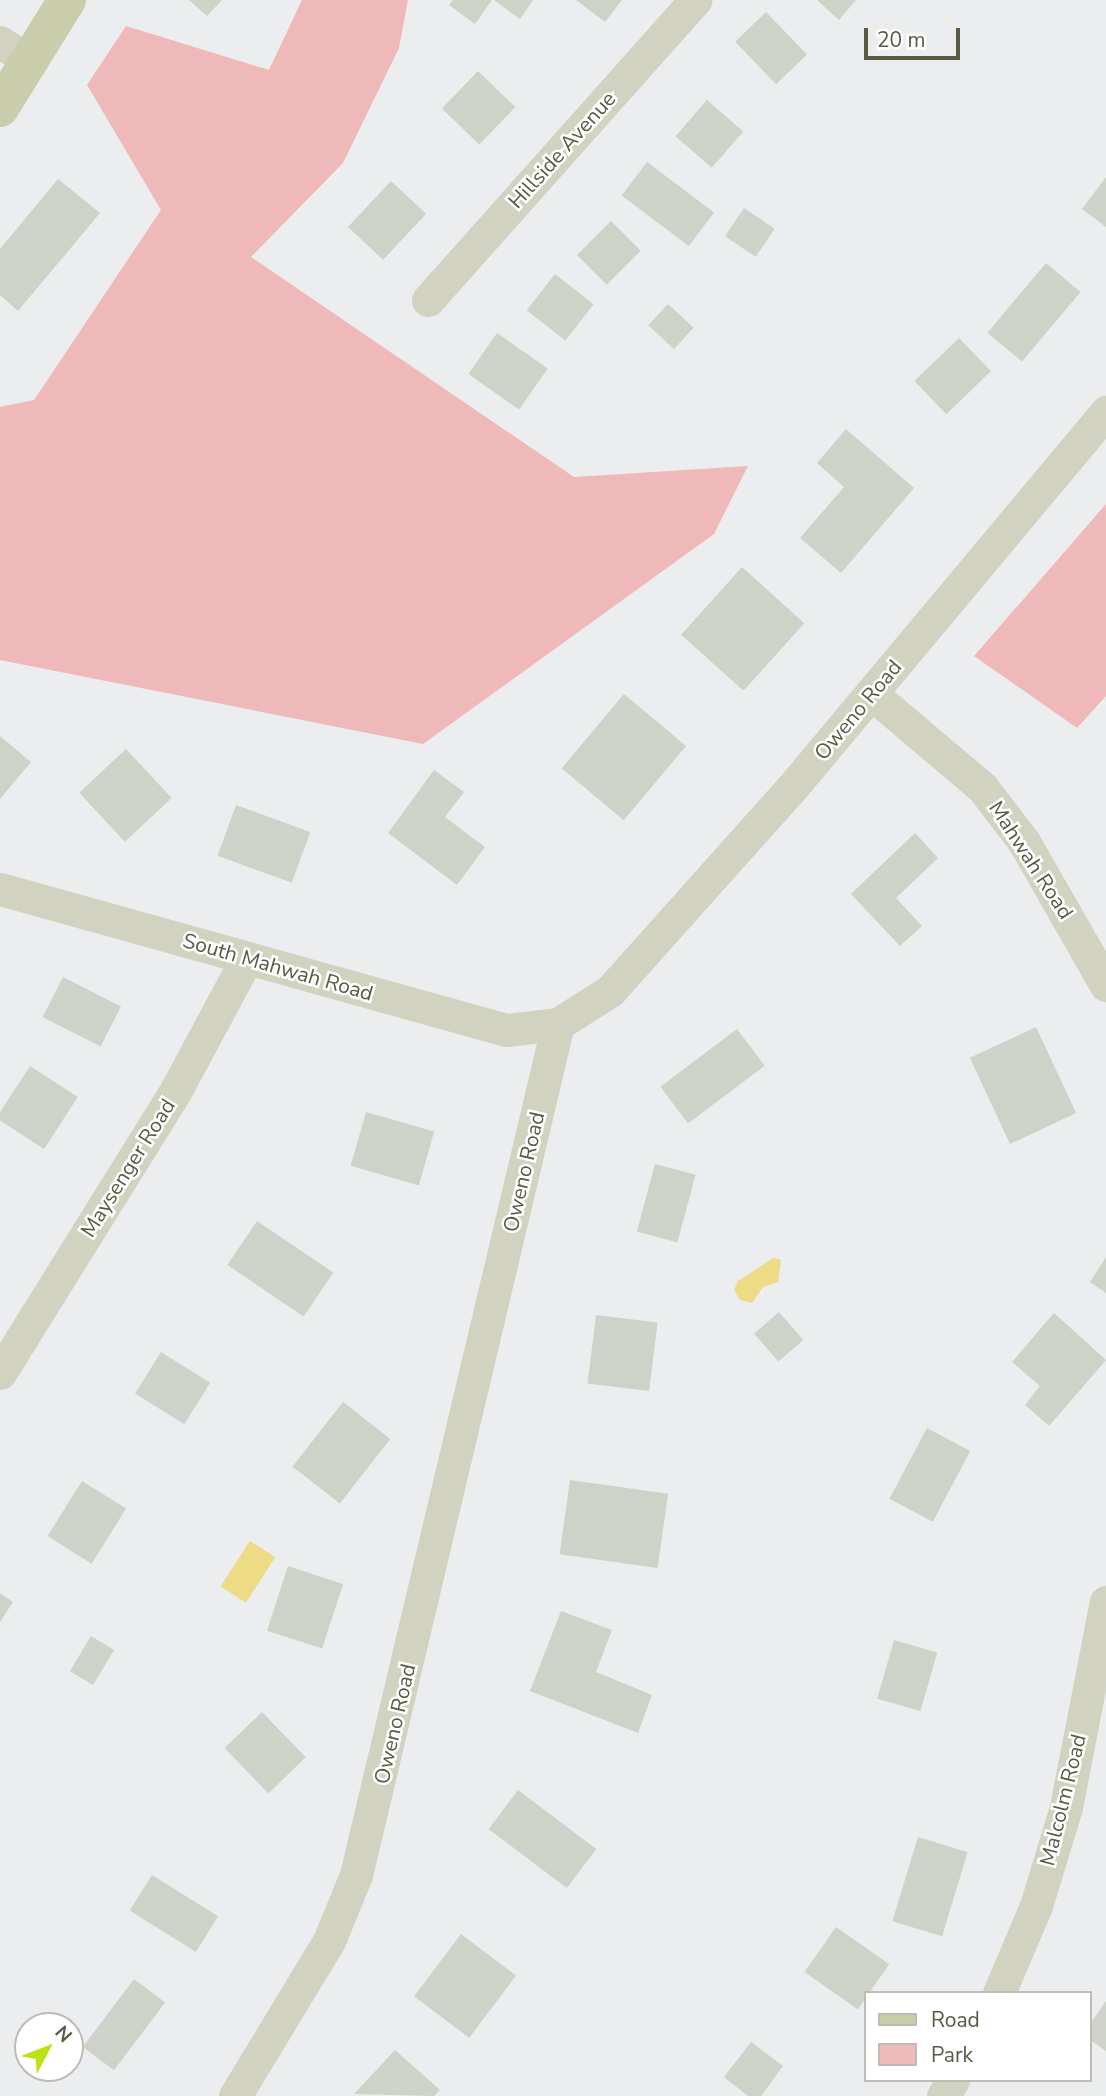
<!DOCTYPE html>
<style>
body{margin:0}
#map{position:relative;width:1106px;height:2096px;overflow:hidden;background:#ecedef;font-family:"Nunito Sans",sans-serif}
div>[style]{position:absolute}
.green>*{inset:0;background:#efb9b9}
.water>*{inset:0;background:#eddb85;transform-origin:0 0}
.building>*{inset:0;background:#cfd2c9;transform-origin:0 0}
.minor>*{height:33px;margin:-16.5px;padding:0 16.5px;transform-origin:16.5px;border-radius:16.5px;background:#d1d2bf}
.major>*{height:38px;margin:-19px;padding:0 19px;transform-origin:19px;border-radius:19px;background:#c9cdab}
span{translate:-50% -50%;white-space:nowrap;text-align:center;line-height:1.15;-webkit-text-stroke:5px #fff;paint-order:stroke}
.street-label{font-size:21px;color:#585a44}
.legend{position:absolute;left:864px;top:1991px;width:228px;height:91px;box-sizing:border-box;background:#fff;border:2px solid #bcbdb4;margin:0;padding:9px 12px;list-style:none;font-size:21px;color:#585a44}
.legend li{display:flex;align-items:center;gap:14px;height:35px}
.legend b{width:35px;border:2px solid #bcbdb4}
.north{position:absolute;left:14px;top:2012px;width:70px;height:70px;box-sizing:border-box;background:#fff;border:2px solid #bcbdb4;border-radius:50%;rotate:48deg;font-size:19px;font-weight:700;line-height:28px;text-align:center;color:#585a44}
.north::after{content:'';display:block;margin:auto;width:24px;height:32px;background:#bce115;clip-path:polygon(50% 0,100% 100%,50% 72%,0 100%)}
.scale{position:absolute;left:864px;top:28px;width:96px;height:32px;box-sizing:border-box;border:4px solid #585a44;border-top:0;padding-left:9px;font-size:21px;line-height:24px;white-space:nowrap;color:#585a44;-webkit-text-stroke:5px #fff;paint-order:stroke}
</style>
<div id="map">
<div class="green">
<div style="clip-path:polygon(302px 0,408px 0,399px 48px,343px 163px,251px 257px,574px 477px,748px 466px,714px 534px,423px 744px,0 660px,0 407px,34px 400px,161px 210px,87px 85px,126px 26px,269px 70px)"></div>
<div style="clip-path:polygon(1106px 504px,1106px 696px,1077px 728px,974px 656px)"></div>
</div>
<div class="water">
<div style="clip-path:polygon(773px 1258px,781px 1260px,778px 1282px,763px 1287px,752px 1303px,740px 1300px,734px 1290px,738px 1281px)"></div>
<div style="left:250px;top:1541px;width:30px;height:54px;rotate:33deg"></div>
</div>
<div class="building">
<div style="clip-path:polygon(189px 0,222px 0,207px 16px)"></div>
<div style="clip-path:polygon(453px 0,492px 0,475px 24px,449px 5px)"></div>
<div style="clip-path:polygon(494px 0,533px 0,520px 19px)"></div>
<div style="clip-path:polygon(576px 0,622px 0,605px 22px)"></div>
<div style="clip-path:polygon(817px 0,856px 0,839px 20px)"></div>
<div style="left:766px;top:12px;width:59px;height:43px;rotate:46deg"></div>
<div style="left:478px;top:71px;width:52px;height:52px;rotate:44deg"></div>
<div style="left:707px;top:100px;width:48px;height:48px;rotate:41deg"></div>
<div style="left:647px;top:162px;width:84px;height:42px;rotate:37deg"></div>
<div style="clip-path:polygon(1106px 177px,1106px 227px,1082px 209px)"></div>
<div style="clip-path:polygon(58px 179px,100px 213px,18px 311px,0 295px,0 249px)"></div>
<div style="left:391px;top:181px;width:48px;height:63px;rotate:43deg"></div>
<div style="left:744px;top:208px;width:37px;height:34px;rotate:34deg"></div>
<div style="left:611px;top:221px;width:42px;height:48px;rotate:45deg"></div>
<div style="left:1046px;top:263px;width:45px;height:91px;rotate:40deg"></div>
<div style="left:555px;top:274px;width:49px;height:46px;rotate:38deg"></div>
<div style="left:668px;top:304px;width:35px;height:29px;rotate:43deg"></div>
<div style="left:497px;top:333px;width:62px;height:50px;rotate:35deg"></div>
<div style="left:959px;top:338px;width:46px;height:62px;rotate:46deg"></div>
<div style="clip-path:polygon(846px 429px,914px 488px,841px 573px,800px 538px,844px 487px,817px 463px)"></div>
<div style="left:742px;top:567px;width:84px;height:91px;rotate:42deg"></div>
<div style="left:624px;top:694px;width:81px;height:97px;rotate:40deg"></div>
<div style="clip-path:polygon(0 736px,31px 762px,0 799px)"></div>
<div style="left:126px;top:749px;width:67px;height:64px;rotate:47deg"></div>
<div style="clip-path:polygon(434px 770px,464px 792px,445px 817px,485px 847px,457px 885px,388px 833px)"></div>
<div style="left:236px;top:805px;width:79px;height:54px;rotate:20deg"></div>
<div style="clip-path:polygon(915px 833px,938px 858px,896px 898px,922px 926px,900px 946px,851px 894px)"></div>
<div style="left:63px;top:977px;width:65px;height:45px;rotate:27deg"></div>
<div style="left:1036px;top:1027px;width:95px;height:73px;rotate:65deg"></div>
<div style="left:737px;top:1029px;width:46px;height:96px;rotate:53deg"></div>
<div style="left:30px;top:1066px;width:57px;height:62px;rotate:33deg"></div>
<div style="left:366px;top:1112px;width:71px;height:56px;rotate:16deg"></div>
<div style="left:655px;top:1164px;width:42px;height:70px;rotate:15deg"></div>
<div style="left:257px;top:1221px;width:92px;height:53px;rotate:34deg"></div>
<div style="clip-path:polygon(1106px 1257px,1106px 1293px,1090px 1282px)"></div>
<div style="left:779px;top:1312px;width:37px;height:33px;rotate:49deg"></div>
<div style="clip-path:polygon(1054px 1313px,1106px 1360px,1049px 1426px,1025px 1405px,1040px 1386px,1012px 1362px)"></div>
<div style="left:596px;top:1315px;width:62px;height:69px;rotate:7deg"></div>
<div style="left:161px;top:1352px;width:58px;height:49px;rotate:32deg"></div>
<div style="left:343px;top:1402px;width:60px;height:82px;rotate:38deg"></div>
<div style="left:927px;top:1428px;width:49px;height:80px;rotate:28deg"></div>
<div style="left:570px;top:1480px;width:99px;height:75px;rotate:8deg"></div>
<div style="left:82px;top:1481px;width:52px;height:65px;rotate:32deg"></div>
<div style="left:288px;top:1566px;width:58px;height:68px;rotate:18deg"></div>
<div style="clip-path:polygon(0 1593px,13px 1602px,0 1622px)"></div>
<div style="clip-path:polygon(561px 1611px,612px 1630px,596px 1672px,652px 1695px,638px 1733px,530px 1691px)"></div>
<div style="left:91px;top:1636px;width:27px;height:41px;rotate:31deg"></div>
<div style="left:894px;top:1640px;width:45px;height:61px;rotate:16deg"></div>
<div style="left:262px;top:1712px;width:63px;height:52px;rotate:46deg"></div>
<div style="left:518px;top:1790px;width:98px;height:49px;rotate:37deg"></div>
<div style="left:918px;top:1837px;width:52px;height:88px;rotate:17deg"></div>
<div style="left:152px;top:1875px;width:78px;height:42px;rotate:32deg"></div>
<div style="left:836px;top:1927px;width:65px;height:55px;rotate:35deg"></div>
<div style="left:461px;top:1934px;width:69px;height:78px;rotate:37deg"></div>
<div style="left:134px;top:1979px;width:39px;height:85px;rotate:37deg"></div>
<div style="clip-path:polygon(1106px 2001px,1106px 2051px,1090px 2040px,1090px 2024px)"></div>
<div style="clip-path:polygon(751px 2042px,783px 2066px,761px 2096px,748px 2096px,724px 2077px)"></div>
<div style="clip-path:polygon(395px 2050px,440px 2090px,434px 2096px,354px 2094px)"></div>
</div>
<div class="minor">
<div style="left:0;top:42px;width:35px;rotate:33deg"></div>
<div style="left:428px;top:300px;width:402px;rotate:-48.3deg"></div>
<div style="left:873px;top:695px;width:143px;rotate:40.2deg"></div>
<div style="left:982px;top:787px;width:69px;rotate:52.6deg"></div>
<div style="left:1024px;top:842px;width:165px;rotate:60.2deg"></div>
<div style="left:0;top:889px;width:525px;rotate:15.57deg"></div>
<div style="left:506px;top:1030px;width:52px;rotate:-6.6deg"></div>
<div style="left:558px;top:1024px;width:62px;rotate:-32.4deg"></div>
<div style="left:610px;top:991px;width:270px;rotate:-48.2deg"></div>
<div style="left:790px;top:790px;width:493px;rotate:-50.1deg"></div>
<div style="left:0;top:1373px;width:331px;rotate:-58.1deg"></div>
<div style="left:175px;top:1092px;width:152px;rotate:-61.8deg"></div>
<div style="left:999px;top:1993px;width:95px;rotate:-67deg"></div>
<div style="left:1036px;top:1906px;width:103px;rotate:-73.1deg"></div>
<div style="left:1066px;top:1807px;width:209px;rotate:-79deg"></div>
<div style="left:235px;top:2096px;width:181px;rotate:-58.8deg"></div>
<div style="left:329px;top:1941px;width:71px;rotate:-67.8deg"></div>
<div style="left:356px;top:1875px;width:875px;rotate:-76.65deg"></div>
<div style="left:943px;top:2096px;width:19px;rotate:-58deg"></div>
</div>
<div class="major">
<div style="left:0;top:108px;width:127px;rotate:-58.2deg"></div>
</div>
<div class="street-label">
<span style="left:562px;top:150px;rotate:-48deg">Hillside Avenue</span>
<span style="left:858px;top:710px;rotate:-50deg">Oweno Road</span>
<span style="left:1031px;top:860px;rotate:57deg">Mahwah Road</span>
<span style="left:278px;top:967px;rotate:16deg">South Mahwah Road</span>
<span style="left:128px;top:1168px;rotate:-58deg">Maysenger Road</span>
<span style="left:524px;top:1172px;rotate:-77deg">Oweno Road</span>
<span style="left:395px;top:1724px;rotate:-77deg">Oweno Road</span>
<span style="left:1063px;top:1800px;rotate:-76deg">Malcolm Road</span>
</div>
<ul class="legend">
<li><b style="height:9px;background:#c9cdab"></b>Road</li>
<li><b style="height:19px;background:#efb9b9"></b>Park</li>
</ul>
<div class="north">N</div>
<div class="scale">20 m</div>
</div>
